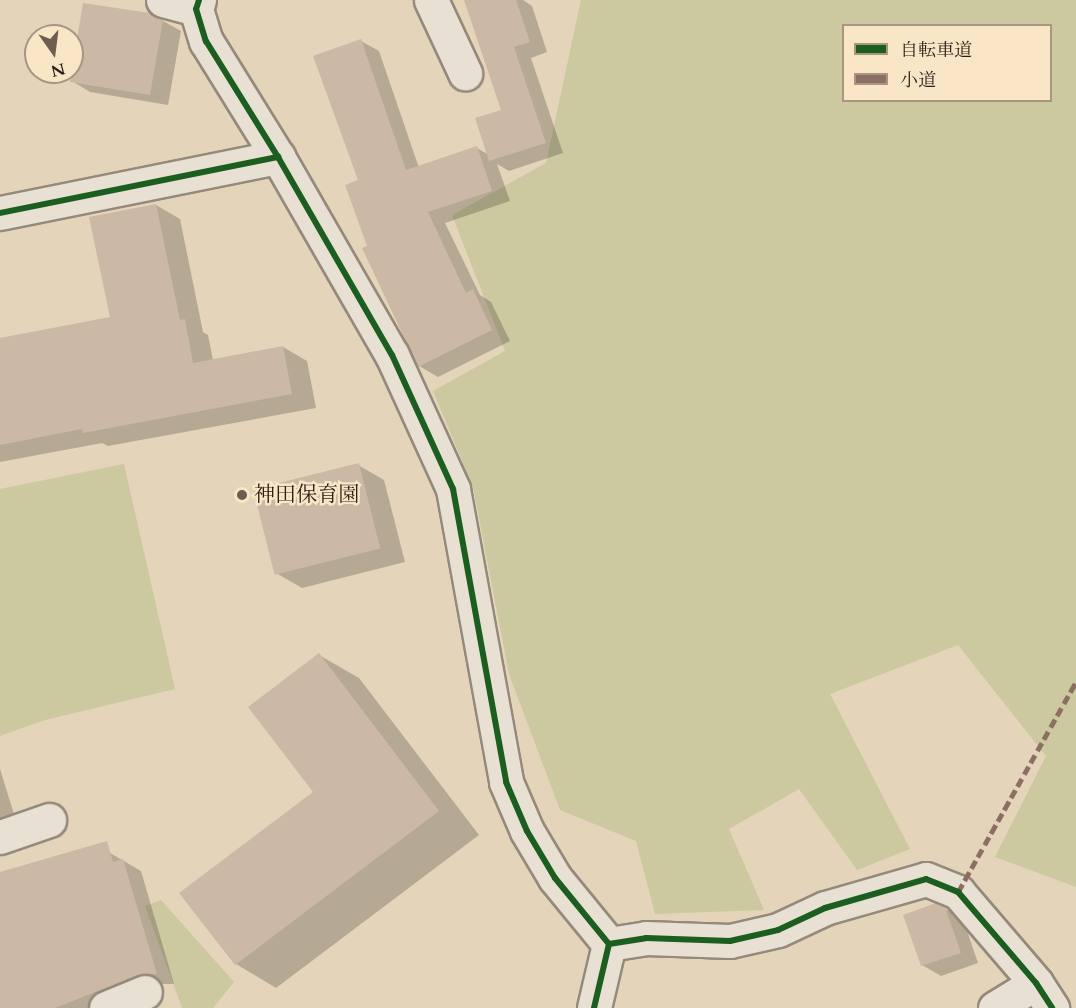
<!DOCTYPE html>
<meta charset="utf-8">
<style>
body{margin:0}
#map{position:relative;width:1076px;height:1008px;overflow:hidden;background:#e3d4ba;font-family:Cardo,"Noto Serif JP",serif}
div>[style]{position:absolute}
.green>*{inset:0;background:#ccc89f}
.shadow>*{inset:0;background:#0003}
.building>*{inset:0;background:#cbb8a5;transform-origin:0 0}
.roads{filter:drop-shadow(2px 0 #948a7b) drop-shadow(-2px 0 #948a7b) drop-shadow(0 2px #948a7b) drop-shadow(0 -2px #948a7b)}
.minor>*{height:33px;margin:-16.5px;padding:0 16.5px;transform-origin:16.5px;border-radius:16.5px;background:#e7e0d3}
.quiet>*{height:4.5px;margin-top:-2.25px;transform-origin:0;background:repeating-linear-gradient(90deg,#8d6e63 0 9px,transparent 0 13.5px)}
.cycleway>*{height:6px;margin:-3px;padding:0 3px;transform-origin:3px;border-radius:3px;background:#1b5e20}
.dots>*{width:16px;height:16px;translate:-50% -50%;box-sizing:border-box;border:3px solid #f8e6c7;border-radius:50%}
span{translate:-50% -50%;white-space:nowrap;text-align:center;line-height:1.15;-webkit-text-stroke:5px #f8e6c7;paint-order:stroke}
.poi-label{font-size:21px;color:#2d1d17}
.left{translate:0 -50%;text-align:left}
.legend{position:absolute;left:842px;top:24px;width:210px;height:78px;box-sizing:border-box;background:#f8e6c7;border:2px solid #a79681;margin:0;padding:8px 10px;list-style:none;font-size:18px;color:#2d1d17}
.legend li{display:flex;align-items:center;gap:12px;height:30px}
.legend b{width:30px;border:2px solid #a79681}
.north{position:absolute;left:24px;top:24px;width:60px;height:60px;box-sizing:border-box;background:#f8e6c7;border:2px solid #a79681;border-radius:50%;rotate:166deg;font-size:16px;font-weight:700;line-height:24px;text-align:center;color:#2d1d17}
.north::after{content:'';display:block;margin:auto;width:21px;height:27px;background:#6d5d50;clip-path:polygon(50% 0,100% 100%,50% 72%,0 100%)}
</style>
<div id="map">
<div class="green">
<div style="clip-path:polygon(evenodd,581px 0,1076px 0,1076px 887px,995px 857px,1046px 756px,958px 645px,830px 694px,910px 849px,857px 870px,799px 789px,729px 829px,764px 910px,655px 914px,636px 841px,560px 810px,509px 674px,473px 487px,433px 391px,505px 351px,452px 215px,546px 163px,581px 0,844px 26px,1050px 26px,1050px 100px,844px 100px,844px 26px)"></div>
<div style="clip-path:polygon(124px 464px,175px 689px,45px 720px,0 736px,0 489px)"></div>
<div style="clip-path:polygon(161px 900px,234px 982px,213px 1008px,182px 1008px,145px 906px)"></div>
</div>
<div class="shadow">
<div style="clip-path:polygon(499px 0,523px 0,532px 6px,547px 52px,531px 58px,563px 153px,509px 171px,497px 164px,510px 201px,445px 223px,480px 295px,491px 302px,510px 341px,438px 377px,419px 366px,369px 247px,360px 181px,361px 41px,379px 51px,419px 168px,477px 148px,489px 155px,503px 111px)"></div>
<div style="clip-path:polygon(163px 21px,181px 31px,168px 105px,90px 92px,72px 81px)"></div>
<div style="clip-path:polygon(156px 205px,180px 219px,203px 332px,208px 335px,213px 360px,283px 347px,307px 361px,316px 408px,108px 446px,102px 443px,0 462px,0 340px,112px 318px)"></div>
<div style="clip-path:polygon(358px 465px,384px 480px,405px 562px,302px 588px,276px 573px)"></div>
<div style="clip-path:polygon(319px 655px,359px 678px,479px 835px,276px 988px,236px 964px,315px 792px)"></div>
<div style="clip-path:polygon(0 769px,18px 827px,0 836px)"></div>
<div style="clip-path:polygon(110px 853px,141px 871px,174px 984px,157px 984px,95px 1008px,0 1008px,0 888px)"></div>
<div style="clip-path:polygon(944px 908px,963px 919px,978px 963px,941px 976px,922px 965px)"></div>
</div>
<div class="building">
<div style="clip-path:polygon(464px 0,516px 0,530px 42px,514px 47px,546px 143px,489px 161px,475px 118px,501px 110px)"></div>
<div style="clip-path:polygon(83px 3px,150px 13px,163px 20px,150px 95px,70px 82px)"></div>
<div style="clip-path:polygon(361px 39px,406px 170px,477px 146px,492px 191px,428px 212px,466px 293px,473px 289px,492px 330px,418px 367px,362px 248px,367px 246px,345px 185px,358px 180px,313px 56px)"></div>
<div style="clip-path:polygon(156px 204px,180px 320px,185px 319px,193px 363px,283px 346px,292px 394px,83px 433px,82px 429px,0 445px,0 338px,110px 317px,89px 217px)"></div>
<div style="left:359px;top:463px;width:88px;height:109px;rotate:76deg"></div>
<div style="clip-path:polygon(319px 653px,439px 811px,235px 965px,179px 893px,313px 792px,248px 707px)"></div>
<div style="clip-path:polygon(107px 841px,113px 862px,123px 859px,157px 974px,138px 975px,55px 1008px,0 1008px,0 872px)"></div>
<div style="clip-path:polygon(936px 903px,945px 907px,961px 953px,921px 966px,903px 915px)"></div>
</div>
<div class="roads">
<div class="minor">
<div style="left:163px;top:0;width:34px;rotate:15deg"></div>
<div style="left:199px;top:0;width:9px;rotate:108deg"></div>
<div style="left:196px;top:9px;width:34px;rotate:73deg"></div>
<div style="left:206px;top:41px;width:137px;rotate:58.2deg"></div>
<div style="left:278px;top:157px;width:228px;rotate:60.1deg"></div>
<div style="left:392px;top:355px;width:147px;rotate:65.5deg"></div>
<div style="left:453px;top:489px;width:298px;rotate:79.7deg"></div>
<div style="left:506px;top:782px;width:53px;rotate:66.8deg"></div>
<div style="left:527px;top:831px;width:55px;rotate:59.2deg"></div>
<div style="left:555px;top:878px;width:85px;rotate:50.7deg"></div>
<div style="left:609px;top:944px;width:66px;rotate:103.2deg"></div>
<div style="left:431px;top:0;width:81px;rotate:65deg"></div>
<div style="left:0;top:213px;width:284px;rotate:-11.4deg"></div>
<div style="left:0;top:837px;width:52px;rotate:-19.1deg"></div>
<div style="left:609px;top:944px;width:37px;rotate:-9deg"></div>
<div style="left:646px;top:938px;width:84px;rotate:2deg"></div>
<div style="left:730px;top:941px;width:49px;rotate:-12.9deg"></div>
<div style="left:778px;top:930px;width:52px;rotate:-25.1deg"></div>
<div style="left:825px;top:908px;width:105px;rotate:-16deg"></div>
<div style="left:926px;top:879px;width:35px;rotate:22deg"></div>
<div style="left:958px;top:892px;width:120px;rotate:49.4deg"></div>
<div style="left:1036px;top:983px;width:30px;rotate:57deg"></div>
<div style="left:106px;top:1008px;width:42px;rotate:-22.3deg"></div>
<div style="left:995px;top:1008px;width:48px;rotate:-31.4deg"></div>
</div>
</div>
<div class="quiet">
<div style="left:958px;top:892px;width:241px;rotate:-60.7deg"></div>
</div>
<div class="cycleway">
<div style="left:199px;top:0;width:9px;rotate:108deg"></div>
<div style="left:196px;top:9px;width:34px;rotate:73deg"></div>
<div style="left:206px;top:41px;width:137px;rotate:58.2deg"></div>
<div style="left:278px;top:157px;width:228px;rotate:60.1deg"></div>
<div style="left:392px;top:355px;width:147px;rotate:65.5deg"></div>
<div style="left:453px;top:489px;width:298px;rotate:79.7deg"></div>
<div style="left:506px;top:782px;width:53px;rotate:66.8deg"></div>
<div style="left:527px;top:831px;width:55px;rotate:59.2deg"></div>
<div style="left:555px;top:878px;width:85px;rotate:50.7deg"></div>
<div style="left:609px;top:944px;width:66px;rotate:103.2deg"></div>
<div style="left:0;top:213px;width:284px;rotate:-11.4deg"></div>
<div style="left:609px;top:944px;width:37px;rotate:-9deg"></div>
<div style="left:646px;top:938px;width:84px;rotate:2deg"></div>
<div style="left:730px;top:941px;width:49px;rotate:-12.9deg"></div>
<div style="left:778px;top:930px;width:52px;rotate:-25.1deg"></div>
<div style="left:825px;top:908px;width:105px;rotate:-16deg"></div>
<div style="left:926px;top:879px;width:35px;rotate:22deg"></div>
<div style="left:958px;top:892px;width:120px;rotate:49.4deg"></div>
<div style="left:1036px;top:983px;width:30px;rotate:57deg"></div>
</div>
<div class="dots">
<div style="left:242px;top:495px;background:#6d5d50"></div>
</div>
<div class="poi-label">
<span class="left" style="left:254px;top:495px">神田保育園</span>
</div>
<ul class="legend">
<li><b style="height:8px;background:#1b5e20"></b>自転車道</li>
<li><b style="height:8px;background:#8d6e63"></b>小道</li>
</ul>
<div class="north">N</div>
</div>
